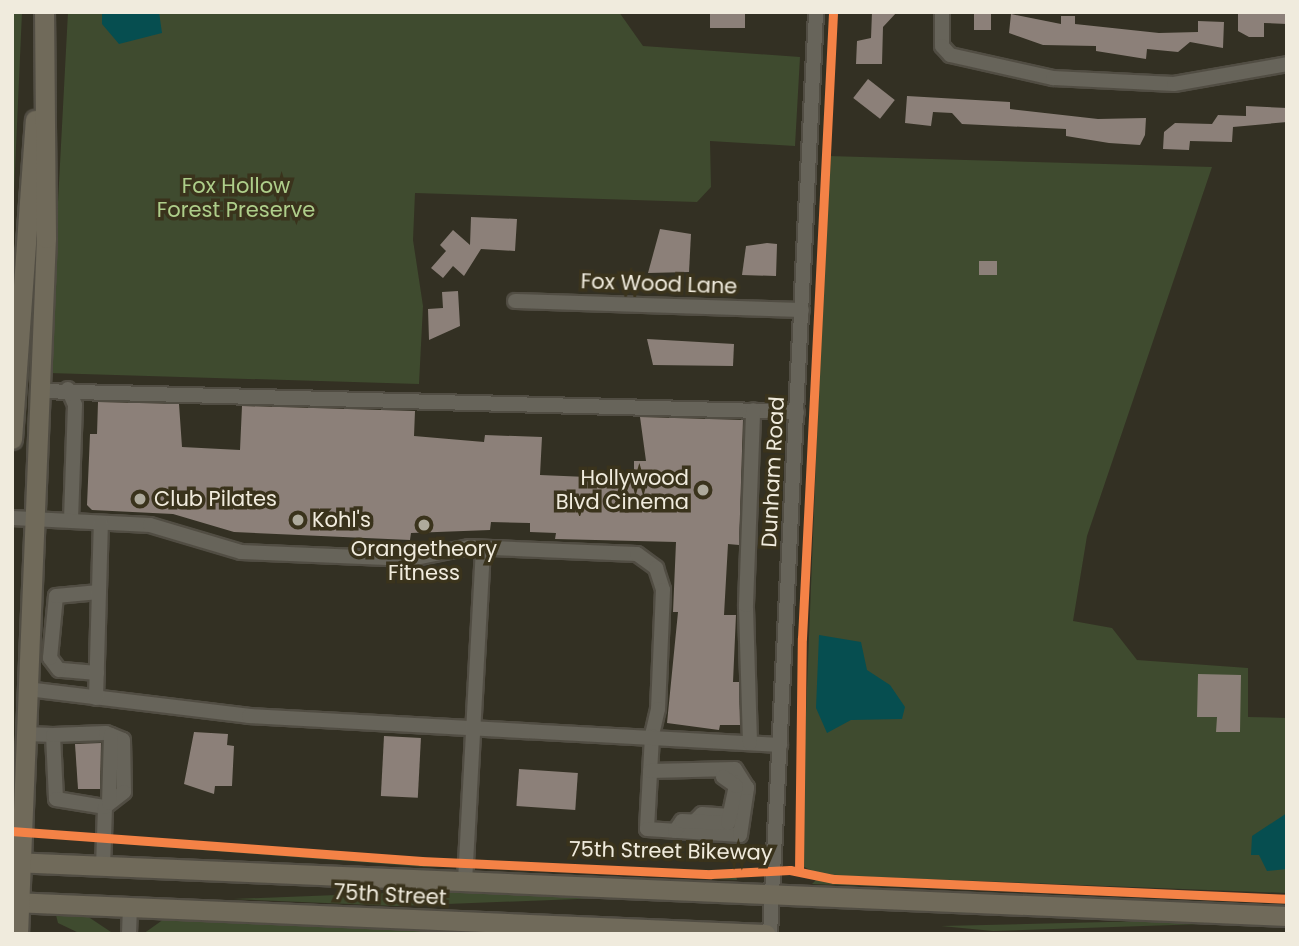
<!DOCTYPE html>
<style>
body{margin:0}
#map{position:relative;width:1299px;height:946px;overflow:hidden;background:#333023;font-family:Poppins,sans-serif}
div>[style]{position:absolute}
.green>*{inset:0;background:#3f4b2f}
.water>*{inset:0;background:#064e50}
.building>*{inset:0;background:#8c8079;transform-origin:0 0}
.roads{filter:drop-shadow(2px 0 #514d43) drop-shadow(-2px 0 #514d43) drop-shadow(0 2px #514d43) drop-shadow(0 -2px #514d43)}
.minor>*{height:14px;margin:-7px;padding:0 7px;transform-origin:7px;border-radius:7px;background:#67645a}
.major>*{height:19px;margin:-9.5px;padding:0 9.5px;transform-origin:9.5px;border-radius:9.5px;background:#706a5a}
.cycleway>*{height:9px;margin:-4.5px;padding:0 4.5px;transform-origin:4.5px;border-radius:4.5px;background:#f48246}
.dots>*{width:19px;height:19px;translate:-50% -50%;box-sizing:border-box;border:4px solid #3a331c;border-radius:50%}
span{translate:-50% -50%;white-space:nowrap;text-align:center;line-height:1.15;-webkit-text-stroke:7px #3a331c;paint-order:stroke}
.park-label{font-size:21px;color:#aece8a}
.street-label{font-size:21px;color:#f0ebdd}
.poi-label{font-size:21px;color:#f0ebdd}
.right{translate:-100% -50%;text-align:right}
.left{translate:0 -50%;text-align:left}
.frame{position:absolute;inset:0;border:14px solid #f0ebdd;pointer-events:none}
</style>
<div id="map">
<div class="green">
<div style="clip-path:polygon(12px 12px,22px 12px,12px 237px)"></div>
<div style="clip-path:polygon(68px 12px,619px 12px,643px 46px,800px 57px,795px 146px,710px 141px,711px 187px,697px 202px,415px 193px,413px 240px,423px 306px,419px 384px,49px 373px)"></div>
<div style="clip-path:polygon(828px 156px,1212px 167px,1087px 536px,1073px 621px,1112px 628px,1137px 660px,1248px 668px,1248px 717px,1287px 718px,1287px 893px,821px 875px,800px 865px)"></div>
<div style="clip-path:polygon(123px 844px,313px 852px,446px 866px,424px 867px)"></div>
<div style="clip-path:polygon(488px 867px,714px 877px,735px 872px,737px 880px)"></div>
<div style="clip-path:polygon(816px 880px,829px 882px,1220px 898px,812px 884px)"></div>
<div style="clip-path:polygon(439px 891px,603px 898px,397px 906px,233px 899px)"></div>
<div style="clip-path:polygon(56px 915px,87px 916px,114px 934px,81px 934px,58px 923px)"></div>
<div style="clip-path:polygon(164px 919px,496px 934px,143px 934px)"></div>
<div style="clip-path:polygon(1148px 921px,1204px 924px,993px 931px,941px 926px)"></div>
</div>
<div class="water">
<div style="clip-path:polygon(102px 12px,159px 12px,162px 33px,119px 44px,102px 24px)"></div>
<div style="clip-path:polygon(819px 635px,861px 642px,867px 670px,890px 685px,905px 707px,902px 719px,851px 720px,827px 733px,816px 708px)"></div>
<div style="clip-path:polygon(1287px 813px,1287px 869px,1267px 871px,1259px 855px,1251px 855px,1252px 836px)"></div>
</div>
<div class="building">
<div style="left:710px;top:12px;width:35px;height:16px"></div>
<div style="clip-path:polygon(872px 12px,897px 12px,883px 27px,882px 64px,856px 64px,857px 41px,871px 38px)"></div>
<div style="left:974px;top:12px;width:17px;height:18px"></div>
<div style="clip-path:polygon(1238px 12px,1287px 12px,1287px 24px,1264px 23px,1264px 37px,1249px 37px,1238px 31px)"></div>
<div style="clip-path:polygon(1011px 14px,1061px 24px,1061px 16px,1075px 16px,1075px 24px,1159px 33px,1198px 32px,1198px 21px,1224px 22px,1223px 48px,1190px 42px,1178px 52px,1147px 49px,1146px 59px,1096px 51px,1096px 46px,1043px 45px,1009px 33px)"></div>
<div style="left:868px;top:79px;width:34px;height:24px;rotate:38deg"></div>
<div style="clip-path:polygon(907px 96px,1010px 102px,1010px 109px,1098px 119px,1146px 118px,1145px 135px,1140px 145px,1109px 143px,1066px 136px,1066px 129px,962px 124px,952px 113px,933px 112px,931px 126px,905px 123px)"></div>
<div style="clip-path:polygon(1246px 106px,1287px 108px,1287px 122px,1233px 127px,1232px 142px,1190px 141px,1189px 150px,1163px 149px,1164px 132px,1175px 123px,1212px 124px,1218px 115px,1246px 116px)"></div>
<div style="clip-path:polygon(471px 217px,517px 219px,515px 251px,481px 249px,464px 276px,453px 266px,443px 278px,431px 268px,446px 251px,440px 245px,453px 230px,470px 245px)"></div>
<div style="clip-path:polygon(660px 229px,691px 234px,689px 272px,648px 273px)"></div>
<div style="clip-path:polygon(767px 243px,777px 244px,776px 276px,742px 275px,746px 246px)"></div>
<div style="left:979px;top:261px;width:18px;height:14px"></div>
<div style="clip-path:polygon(458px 291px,460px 326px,429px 340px,428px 309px,443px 308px,442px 292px)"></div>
<div style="clip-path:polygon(647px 339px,734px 344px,733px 366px,653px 365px)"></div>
<div style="clip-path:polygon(98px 402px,179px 404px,182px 447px,240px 450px,242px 406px,415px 411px,414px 436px,484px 442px,485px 435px,542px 437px,540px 475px,634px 479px,634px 461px,646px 461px,640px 417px,743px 420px,739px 545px,728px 544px,724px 615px,736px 615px,733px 682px,739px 682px,740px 725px,720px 725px,719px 730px,667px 723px,678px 612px,673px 612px,676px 542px,555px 539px,556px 533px,530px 532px,530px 523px,491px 522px,490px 530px,411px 533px,410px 540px,234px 532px,173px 514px,92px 510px,87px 505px,90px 434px,97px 434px)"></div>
<div style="clip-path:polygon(1198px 674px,1241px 675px,1240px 732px,1216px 732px,1217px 717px,1197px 717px)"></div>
<div style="clip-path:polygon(194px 732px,228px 734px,227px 745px,234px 746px,232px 786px,215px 786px,214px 794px,184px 784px)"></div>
<div style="left:384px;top:736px;width:37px;height:60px;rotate:3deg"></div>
<div style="clip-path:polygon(101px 743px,100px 789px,78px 789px,75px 744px)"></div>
<div style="left:519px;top:769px;width:59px;height:37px;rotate:4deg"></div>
</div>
<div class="roads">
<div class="minor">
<div style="left:942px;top:12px;width:34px;rotate:90deg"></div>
<div style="left:942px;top:46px;width:12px;rotate:48deg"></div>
<div style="left:950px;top:55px;width:106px;rotate:12.6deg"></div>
<div style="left:1053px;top:78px;width:121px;rotate:2.8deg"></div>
<div style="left:1174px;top:84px;width:115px;rotate:-10deg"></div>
<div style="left:515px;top:301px;width:287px;rotate:1.8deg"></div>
<div style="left:68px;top:389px;width:17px;rotate:66deg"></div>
<div style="left:75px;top:405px;width:116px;rotate:92deg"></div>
<div style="left:40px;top:391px;width:757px;rotate:1.59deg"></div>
<div style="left:12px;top:518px;width:138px;rotate:2.9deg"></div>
<div style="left:150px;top:525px;width:95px;rotate:16.5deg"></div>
<div style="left:241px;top:552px;width:170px;rotate:2.4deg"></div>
<div style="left:411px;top:559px;width:59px;rotate:-11.7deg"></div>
<div style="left:469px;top:547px;width:168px;rotate:2.4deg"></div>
<div style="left:637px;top:554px;width:24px;rotate:36deg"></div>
<div style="left:656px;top:568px;width:23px;rotate:72deg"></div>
<div style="left:663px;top:590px;width:119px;rotate:92.4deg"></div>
<div style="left:658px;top:709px;width:28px;rotate:103deg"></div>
<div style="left:652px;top:736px;width:93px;rotate:93.1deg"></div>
<div style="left:647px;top:829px;width:93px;rotate:3.7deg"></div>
<div style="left:740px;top:835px;width:48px;rotate:-81.5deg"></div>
<div style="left:747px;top:788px;width:22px;rotate:-122deg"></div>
<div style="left:735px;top:769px;width:85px;rotate:178.7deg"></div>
<div style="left:97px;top:673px;width:38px;rotate:-175deg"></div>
<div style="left:59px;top:670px;width:15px;rotate:-127deg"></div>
<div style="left:50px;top:658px;width:62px;rotate:-84.5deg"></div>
<div style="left:56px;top:596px;width:43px;rotate:-5.3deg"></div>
<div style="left:27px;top:689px;width:224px;rotate:6.9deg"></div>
<div style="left:249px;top:716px;width:532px;rotate:3.13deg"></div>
<div style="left:96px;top:698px;width:175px;rotate:-88.4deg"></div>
<div style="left:26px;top:734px;width:27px;rotate:2deg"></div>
<div style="left:53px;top:735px;width:64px;rotate:87.3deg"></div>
<div style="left:56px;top:799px;width:50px;rotate:9.3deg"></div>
<div style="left:105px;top:807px;width:59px;rotate:91.9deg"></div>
<div style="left:53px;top:735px;width:53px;rotate:-2.2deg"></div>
<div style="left:106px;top:733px;width:18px;rotate:22deg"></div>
<div style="left:123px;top:740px;width:52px;rotate:88.9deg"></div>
<div style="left:124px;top:792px;width:24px;rotate:142deg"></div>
<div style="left:750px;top:743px;width:138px;rotate:-91.7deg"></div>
<div style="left:746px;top:605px;width:195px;rotate:-87.9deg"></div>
<div style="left:109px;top:803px;width:68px;rotate:-88.3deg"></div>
<div style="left:694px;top:822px;width:11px;rotate:-45deg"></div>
<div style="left:702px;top:814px;width:29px;rotate:4deg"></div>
<div style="left:675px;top:831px;width:12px;rotate:-55deg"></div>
<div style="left:682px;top:821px;width:46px;rotate:2.5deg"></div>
<div style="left:728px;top:823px;width:38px;rotate:-78deg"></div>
<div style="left:736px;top:786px;width:16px;rotate:-145deg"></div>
<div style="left:465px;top:881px;width:333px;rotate:-86.9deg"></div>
<div style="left:129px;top:934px;width:28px;rotate:-88deg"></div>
<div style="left:770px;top:934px;width:923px;rotate:-87.14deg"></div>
</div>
<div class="major">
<div style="left:12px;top:439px;width:320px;rotate:-85.9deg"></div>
<div style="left:12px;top:862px;width:1276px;rotate:2.43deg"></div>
<div style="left:12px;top:902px;width:754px;rotate:2.43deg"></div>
<div style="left:18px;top:934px;width:697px;rotate:-87.7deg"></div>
<div style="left:46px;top:238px;width:226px;rotate:-90.5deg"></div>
</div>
</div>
<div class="cycleway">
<div style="left:12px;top:831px;width:410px;rotate:4.2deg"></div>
<div style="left:421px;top:861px;width:290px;rotate:2.6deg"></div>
<div style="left:711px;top:874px;width:79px;rotate:-2.9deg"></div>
<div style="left:790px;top:870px;width:45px;rotate:11.6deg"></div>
<div style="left:834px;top:879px;width:453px;rotate:2.5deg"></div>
<div style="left:799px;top:871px;width:233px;rotate:-89.3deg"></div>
<div style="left:802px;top:638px;width:627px;rotate:-87.16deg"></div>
</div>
<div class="dots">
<div style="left:703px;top:490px;background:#aeaa9c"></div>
<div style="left:140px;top:499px;background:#aeaa9c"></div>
<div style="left:298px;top:520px;background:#aeaa9c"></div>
<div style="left:424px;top:525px;background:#aeaa9c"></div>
</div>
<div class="park-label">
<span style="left:236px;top:198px">Fox Hollow<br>Forest Preserve</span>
</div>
<div class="street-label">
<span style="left:659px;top:284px;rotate:2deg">Fox Wood Lane</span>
<span style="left:773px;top:472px;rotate:-87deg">Dunham Road</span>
<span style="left:671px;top:851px;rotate:1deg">75th Street Bikeway</span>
<span style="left:390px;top:895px;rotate:3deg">75th Street</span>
</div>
<div class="poi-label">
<span class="right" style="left:689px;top:490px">Hollywood<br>Blvd Cinema</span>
<span class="left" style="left:154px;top:499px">Club Pilates</span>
<span class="left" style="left:312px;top:520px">Kohl's</span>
<span style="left:424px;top:561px">Orangetheory<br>Fitness</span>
</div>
<div class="frame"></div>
</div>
